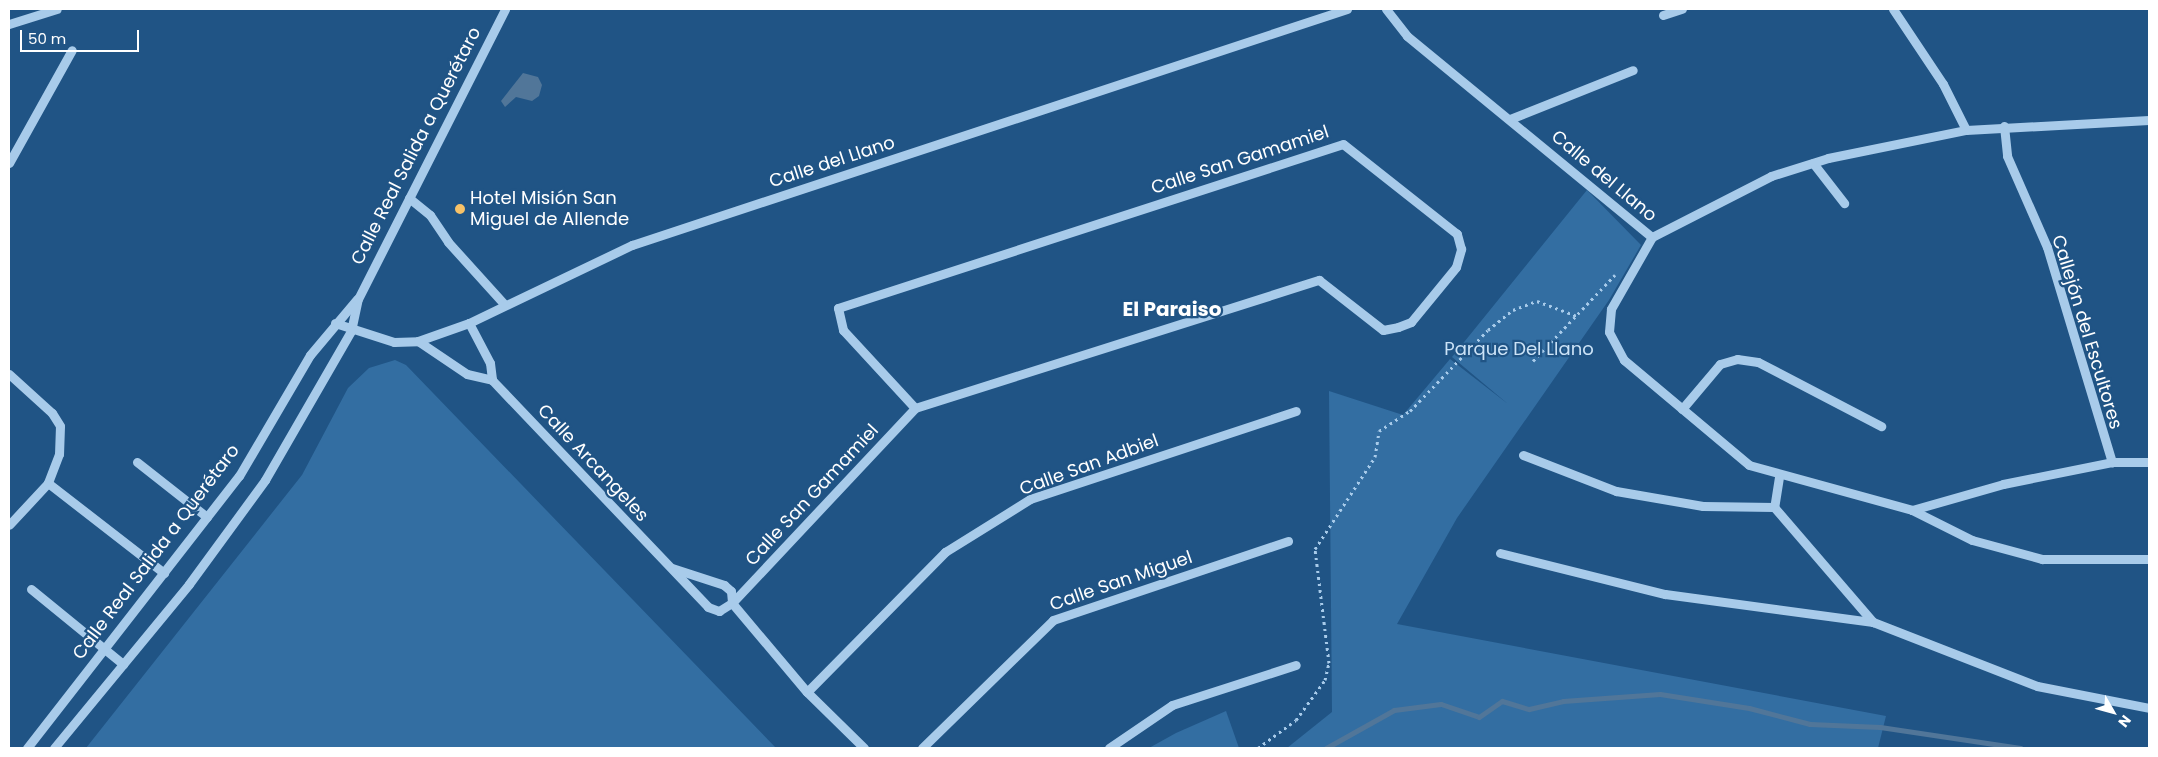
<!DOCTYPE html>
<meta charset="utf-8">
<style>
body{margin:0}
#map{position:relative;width:2158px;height:757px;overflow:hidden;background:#205485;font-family:Poppins,sans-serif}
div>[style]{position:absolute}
.green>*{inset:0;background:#336ea2}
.water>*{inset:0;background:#517699}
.stream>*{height:5px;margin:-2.5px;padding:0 2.5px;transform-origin:2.5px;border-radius:2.5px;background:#517699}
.path>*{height:3px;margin-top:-1.5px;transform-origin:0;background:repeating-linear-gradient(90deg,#a8cbea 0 2.5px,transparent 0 6.5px)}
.minor>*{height:9px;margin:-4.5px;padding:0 4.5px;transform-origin:4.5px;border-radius:4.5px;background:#a8cbea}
.dots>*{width:14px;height:14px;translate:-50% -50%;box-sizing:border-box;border:2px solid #205485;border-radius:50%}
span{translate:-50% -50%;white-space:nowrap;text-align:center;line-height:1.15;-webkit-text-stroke:4.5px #205485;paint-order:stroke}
.street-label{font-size:18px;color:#fff}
.poi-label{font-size:18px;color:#fff}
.left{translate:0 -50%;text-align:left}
.park-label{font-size:18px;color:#cce3f7}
.quarter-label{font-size:20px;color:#fff;font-weight:700}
.frame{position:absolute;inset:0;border:10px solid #fff;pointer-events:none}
.north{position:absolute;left:2088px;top:687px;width:50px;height:50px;-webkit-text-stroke:4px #205485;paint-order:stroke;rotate:128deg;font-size:14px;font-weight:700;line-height:20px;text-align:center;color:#fff}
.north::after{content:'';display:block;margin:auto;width:18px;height:22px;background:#fff;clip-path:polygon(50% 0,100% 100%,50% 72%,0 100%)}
.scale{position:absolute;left:20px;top:30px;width:119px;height:22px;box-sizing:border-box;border:2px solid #fff;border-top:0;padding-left:6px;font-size:15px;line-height:18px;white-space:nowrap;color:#fff;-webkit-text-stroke:4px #205485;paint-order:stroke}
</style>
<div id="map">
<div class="green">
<div style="clip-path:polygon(1587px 190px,1641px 245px,1609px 300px,1457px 518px,1397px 624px,1886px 716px,1878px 748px,1287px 748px,1332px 712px,1329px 391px,1403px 415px,1450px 359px,1508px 404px,1452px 357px)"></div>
<div style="clip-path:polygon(395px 360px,406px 365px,776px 748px,86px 748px,302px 475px,348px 388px,369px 368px)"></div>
<div style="clip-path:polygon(1226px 711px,1239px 748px,1149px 748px,1176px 733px)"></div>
</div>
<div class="water">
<div style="clip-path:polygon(523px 73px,538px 77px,542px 85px,539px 96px,532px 101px,516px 97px,505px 107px,501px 101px)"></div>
</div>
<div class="stream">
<div style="left:1326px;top:748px;width:78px;rotate:-29.2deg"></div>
<div style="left:1394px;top:710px;width:47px;rotate:-7.3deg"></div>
<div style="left:1441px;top:704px;width:40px;rotate:18.9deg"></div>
<div style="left:1479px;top:717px;width:28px;rotate:-35deg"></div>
<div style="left:1502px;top:701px;width:28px;rotate:17deg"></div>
<div style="left:1529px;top:709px;width:35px;rotate:-13deg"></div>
<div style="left:1563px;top:701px;width:97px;rotate:-4.1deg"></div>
<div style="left:1660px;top:694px;width:90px;rotate:8.9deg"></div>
<div style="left:1749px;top:708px;width:63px;rotate:14.7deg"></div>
<div style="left:1810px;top:724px;width:70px;rotate:2.5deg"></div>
<div style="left:1880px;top:727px;width:142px;rotate:8.5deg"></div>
</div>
<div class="path">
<div style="left:1533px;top:361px;width:119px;rotate:-46.4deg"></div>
<div style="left:1258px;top:748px;width:47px;rotate:-36.4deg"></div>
<div style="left:1296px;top:720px;width:49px;rotate:-54.1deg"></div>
<div style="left:1325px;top:680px;width:17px;rotate:-77deg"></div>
<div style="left:1329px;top:663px;width:115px;rotate:-97deg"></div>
<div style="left:1315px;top:549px;width:110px;rotate:-56.9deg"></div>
<div style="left:1375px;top:457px;width:26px;rotate:-81deg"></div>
<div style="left:1379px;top:431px;width:37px;rotate:-33deg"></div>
<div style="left:1410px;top:411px;width:112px;rotate:-46.1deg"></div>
<div style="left:1488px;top:330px;width:32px;rotate:-39deg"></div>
<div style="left:1513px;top:310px;width:26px;rotate:-21deg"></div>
<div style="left:1537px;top:301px;width:43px;rotate:20.6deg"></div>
</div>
<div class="minor">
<div style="left:1386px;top:9px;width:34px;rotate:52deg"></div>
<div style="left:1407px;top:36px;width:317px;rotate:39.4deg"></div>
<div style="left:1893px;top:9px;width:90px;rotate:56.3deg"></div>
<div style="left:1943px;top:84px;width:51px;rotate:63.4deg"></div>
<div style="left:1663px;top:15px;width:20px;rotate:-18deg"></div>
<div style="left:9px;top:24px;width:50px;rotate:-17.4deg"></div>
<div style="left:1510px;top:119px;width:132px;rotate:-21.7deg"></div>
<div style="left:2004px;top:126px;width:30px;rotate:84deg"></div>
<div style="left:2007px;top:156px;width:99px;rotate:66.3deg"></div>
<div style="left:2047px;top:247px;width:225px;rotate:73.2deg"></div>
<div style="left:9px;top:163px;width:129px;rotate:-60.9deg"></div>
<div style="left:1813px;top:163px;width:51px;rotate:52.2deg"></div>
<div style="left:409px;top:198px;width:27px;rotate:39deg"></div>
<div style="left:430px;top:215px;width:32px;rotate:56deg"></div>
<div style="left:448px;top:242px;width:85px;rotate:47.9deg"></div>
<div style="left:1652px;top:237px;width:83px;rotate:119.7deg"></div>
<div style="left:1611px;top:309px;width:23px;rotate:95deg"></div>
<div style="left:1609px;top:332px;width:32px;rotate:62deg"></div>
<div style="left:1624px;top:360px;width:163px;rotate:40deg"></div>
<div style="left:1749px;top:465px;width:169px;rotate:15.4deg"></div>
<div style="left:1912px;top:510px;width:67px;rotate:26.6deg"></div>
<div style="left:1972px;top:540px;width:73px;rotate:15.2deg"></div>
<div style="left:2042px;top:559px;width:107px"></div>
<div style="left:1652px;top:237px;width:134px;rotate:-27.1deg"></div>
<div style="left:1771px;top:176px;width:60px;rotate:-17.5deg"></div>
<div style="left:1828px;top:158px;width:141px;rotate:-11.5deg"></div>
<div style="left:1966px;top:130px;width:183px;rotate:-3.1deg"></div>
<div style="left:335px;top:323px;width:62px;rotate:17.9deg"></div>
<div style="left:394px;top:342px;width:24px;rotate:-2deg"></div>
<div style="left:418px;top:341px;width:54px;rotate:-19.4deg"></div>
<div style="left:469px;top:323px;width:181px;rotate:-25.6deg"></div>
<div style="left:632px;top:245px;width:753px;rotate:-18.27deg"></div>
<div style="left:469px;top:323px;width:45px;rotate:62.3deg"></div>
<div style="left:490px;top:363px;width:17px;rotate:83deg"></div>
<div style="left:418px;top:341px;width:59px;rotate:34deg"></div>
<div style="left:467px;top:374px;width:26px;rotate:13deg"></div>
<div style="left:492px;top:380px;width:313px;rotate:46.4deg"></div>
<div style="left:708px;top:607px;width:12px;rotate:20deg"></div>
<div style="left:719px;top:611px;width:15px;rotate:-32deg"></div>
<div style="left:732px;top:603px;width:267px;rotate:-46.8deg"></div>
<div style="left:915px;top:408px;width:424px;rotate:-17.6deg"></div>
<div style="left:1319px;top:280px;width:81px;rotate:38deg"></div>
<div style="left:1383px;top:330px;width:15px;rotate:-11deg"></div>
<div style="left:1398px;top:327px;width:14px;rotate:-21deg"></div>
<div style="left:1411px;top:322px;width:71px;rotate:-50.7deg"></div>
<div style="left:1456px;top:267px;width:19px;rotate:-74deg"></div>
<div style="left:1461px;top:249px;width:16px;rotate:-105deg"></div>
<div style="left:1457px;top:234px;width:145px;rotate:-141.7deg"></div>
<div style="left:1343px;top:144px;width:531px;rotate:162.01deg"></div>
<div style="left:838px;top:308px;width:23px;rotate:77deg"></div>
<div style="left:843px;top:330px;width:106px;rotate:47.3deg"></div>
<div style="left:9px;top:374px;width:58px;rotate:42.2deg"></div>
<div style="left:52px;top:413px;width:15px;rotate:58deg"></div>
<div style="left:60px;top:426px;width:28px;rotate:92deg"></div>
<div style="left:59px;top:454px;width:31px;rotate:111deg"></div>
<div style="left:48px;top:483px;width:57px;rotate:132.9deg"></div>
<div style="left:1682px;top:409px;width:59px;rotate:-49.8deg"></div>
<div style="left:1720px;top:364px;width:18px;rotate:-16deg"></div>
<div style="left:1737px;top:359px;width:21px;rotate:8deg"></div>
<div style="left:1758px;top:362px;width:139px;rotate:27.5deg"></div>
<div style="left:1523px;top:455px;width:100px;rotate:21.2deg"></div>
<div style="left:1616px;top:491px;width:88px;rotate:9.8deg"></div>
<div style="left:1703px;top:506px;width:71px;rotate:0.8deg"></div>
<div style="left:137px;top:462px;width:89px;rotate:38.2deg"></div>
<div style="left:1779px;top:477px;width:30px;rotate:99deg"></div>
<div style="left:1774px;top:507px;width:152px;rotate:49.3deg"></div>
<div style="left:1873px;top:622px;width:176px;rotate:21.3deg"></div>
<div style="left:2037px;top:686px;width:114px;rotate:11.1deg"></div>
<div style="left:48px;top:483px;width:147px;rotate:37.8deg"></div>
<div style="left:1912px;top:510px;width:95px;rotate:-15.9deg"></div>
<div style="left:2003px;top:484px;width:111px;rotate:-11.4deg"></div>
<div style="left:2112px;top:462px;width:37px"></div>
<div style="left:1500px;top:553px;width:170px;rotate:14deg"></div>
<div style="left:1665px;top:594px;width:210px;rotate:7.7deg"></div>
<div style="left:672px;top:568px;width:55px;rotate:18.1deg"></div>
<div style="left:724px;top:585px;width:9px;rotate:41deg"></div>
<div style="left:731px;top:591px;width:12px;rotate:85deg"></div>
<div style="left:732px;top:603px;width:116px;rotate:49.9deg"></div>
<div style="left:807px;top:692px;width:80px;rotate:44.5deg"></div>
<div style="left:31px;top:589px;width:119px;rotate:39.2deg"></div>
<div style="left:807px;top:692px;width:197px;rotate:-45.4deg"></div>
<div style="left:945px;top:552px;width:100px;rotate:-31.9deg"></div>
<div style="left:1030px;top:499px;width:280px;rotate:-18.3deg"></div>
<div style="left:27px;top:748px;width:345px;rotate:-52.1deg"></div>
<div style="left:239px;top:476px;width:140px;rotate:-59.6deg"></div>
<div style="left:310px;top:355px;width:73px;rotate:-50deg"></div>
<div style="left:54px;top:748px;width:212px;rotate:-50.5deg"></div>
<div style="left:189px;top:584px;width:129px;rotate:-53.8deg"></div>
<div style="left:265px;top:480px;width:172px;rotate:-60deg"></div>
<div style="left:351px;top:331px;width:33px;rotate:-78deg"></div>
<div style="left:358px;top:299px;width:325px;rotate:-63.1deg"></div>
<div style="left:922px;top:748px;width:183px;rotate:-44.3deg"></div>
<div style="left:1053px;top:620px;width:248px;rotate:-18.6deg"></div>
<div style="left:1109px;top:748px;width:76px;rotate:-34.3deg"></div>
<div style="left:1172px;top:705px;width:130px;rotate:-17.9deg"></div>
</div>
<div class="dots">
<div style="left:460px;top:209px;background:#f7c268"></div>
</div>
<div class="street-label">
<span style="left:416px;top:146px;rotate:-63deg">Calle Real Salida a Querétaro</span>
<span style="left:1240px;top:160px;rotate:-18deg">Calle San Gamamiel</span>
<span style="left:832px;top:162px;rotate:-18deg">Calle del Llano</span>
<span style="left:1604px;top:176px;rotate:40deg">Calle del Llano</span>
<span style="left:2087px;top:332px;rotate:73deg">Callejón del Escultores</span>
<span style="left:593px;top:463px;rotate:47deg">Calle Arcangeles</span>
<span style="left:1089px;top:465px;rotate:-20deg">Calle San Adbiel</span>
<span style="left:812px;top:495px;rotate:-47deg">Calle San Gamamiel</span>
<span style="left:156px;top:552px;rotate:-53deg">Calle Real Salida a Querétaro</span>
<span style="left:1121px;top:581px;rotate:-19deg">Calle San Miguel</span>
</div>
<div class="poi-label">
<span class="left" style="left:470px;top:209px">Hotel Misión San<br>Miguel de Allende</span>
</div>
<div class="park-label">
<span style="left:1519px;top:349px">Parque Del Llano</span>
</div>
<div class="quarter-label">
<span style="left:1172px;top:309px">El Paraiso</span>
</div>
<div class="frame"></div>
<div class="north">N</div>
<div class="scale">50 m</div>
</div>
